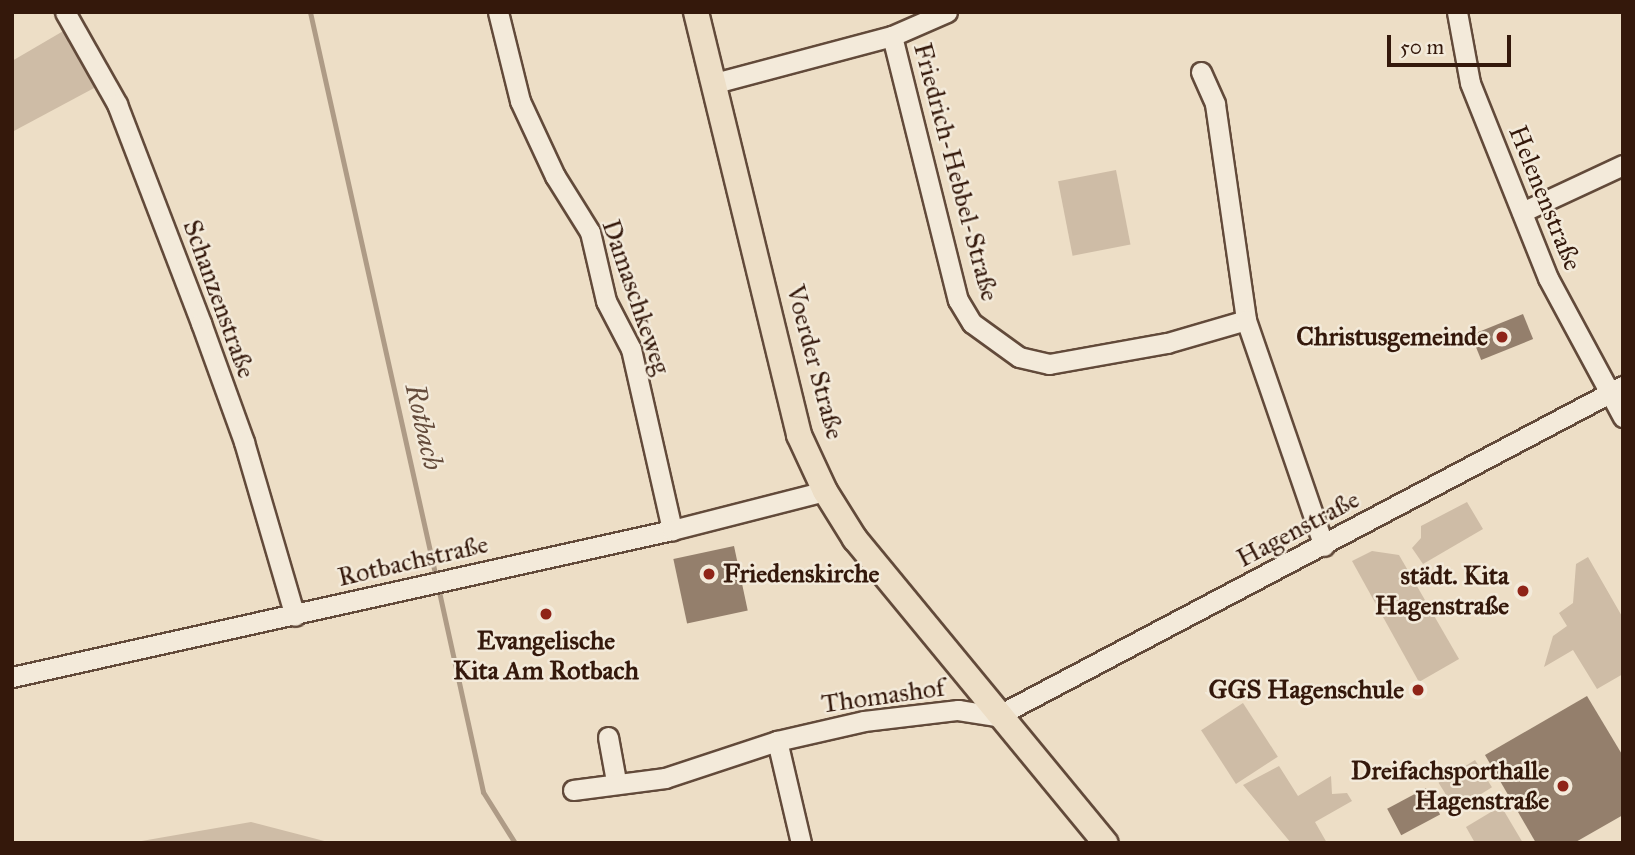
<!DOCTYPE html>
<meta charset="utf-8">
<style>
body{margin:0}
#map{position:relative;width:1635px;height:855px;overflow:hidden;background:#eddec6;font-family:"IM FELL Great Primer",serif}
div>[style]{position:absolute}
.green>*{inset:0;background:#cebca6;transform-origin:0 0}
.stream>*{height:5px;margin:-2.5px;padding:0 2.5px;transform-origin:2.5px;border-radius:2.5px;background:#ae9b86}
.building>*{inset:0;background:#947f6c;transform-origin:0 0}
.roads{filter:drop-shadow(2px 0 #624a3a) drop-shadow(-2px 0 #624a3a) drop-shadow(0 2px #624a3a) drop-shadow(0 -2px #624a3a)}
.minor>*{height:19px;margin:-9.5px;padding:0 9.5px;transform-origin:9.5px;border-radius:9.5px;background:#f3eada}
.major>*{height:24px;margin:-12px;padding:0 12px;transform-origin:12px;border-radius:12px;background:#eddec6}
.dots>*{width:19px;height:19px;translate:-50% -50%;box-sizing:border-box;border:4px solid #f3eada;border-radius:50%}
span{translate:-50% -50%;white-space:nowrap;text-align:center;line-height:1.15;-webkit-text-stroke:5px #f3eada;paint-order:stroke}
.street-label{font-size:26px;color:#34180b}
.poi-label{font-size:26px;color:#34180b;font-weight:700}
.right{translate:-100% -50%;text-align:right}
.left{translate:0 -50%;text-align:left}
.water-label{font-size:28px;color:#654c3c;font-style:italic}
.frame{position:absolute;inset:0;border:14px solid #34180b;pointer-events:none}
.scale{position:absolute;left:1387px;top:35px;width:124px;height:32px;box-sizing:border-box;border:4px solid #34180b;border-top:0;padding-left:9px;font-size:21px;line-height:24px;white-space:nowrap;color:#34180b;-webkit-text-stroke:5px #f3eada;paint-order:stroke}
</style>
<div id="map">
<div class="green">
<div style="clip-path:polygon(65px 30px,96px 87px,12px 132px,12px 61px)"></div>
<div style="left:1116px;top:170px;width:76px;height:59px;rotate:79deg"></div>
<div style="clip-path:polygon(1467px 502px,1483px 529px,1423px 564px,1412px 548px,1421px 538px,1421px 526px)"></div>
<div style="clip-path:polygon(1372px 551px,1399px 555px,1459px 659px,1419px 682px,1352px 561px)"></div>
<div style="clip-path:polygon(1588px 557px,1623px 618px,1623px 674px,1597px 689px,1573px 650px,1544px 667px,1553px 636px,1567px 626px,1559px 613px,1573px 603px,1576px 564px)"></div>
<div style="left:1243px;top:703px;width:64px;height:50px;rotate:57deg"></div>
<div style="left:1475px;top:760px;width:32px;height:43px;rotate:58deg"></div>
<div style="clip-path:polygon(1279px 766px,1298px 796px,1331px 776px,1332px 794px,1347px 793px,1352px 801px,1315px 822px,1327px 843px,1291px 843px,1243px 785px)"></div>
<div style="clip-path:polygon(1501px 806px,1523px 843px,1475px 843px,1466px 827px)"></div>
<div style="clip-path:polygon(251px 822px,332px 843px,130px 843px)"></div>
</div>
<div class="stream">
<div style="left:310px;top:12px;width:580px;rotate:77.45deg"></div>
<div style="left:438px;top:587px;width:210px;rotate:77.6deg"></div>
<div style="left:483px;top:792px;width:60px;rotate:57.9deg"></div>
</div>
<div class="building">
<div style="left:1523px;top:314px;width:27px;height:56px;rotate:68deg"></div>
<div style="left:734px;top:546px;width:66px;height:62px;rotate:78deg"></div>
<div style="clip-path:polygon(1587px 696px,1623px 756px,1623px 815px,1574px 843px,1536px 843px,1485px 755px)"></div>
<div style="left:1426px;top:788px;width:30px;height:44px;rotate:62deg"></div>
</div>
<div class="roads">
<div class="minor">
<div style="left:65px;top:12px;width:106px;rotate:60.5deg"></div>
<div style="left:117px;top:104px;width:235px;rotate:69deg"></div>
<div style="left:201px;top:323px;width:127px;rotate:70.1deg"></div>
<div style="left:244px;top:442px;width:181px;rotate:73.7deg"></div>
<div style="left:498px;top:12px;width:92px;rotate:76.1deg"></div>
<div style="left:520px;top:101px;width:83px;rotate:65deg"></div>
<div style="left:555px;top:176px;width:66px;rotate:58deg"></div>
<div style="left:590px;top:232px;width:71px;rotate:76.9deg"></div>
<div style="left:606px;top:301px;width:54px;rotate:62.5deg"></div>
<div style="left:631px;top:349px;width:186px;rotate:77.2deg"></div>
<div style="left:1457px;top:12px;width:72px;rotate:79.6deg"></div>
<div style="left:1470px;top:83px;width:210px;rotate:68.2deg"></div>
<div style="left:1548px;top:278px;width:158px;rotate:61.7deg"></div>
<div style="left:892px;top:36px;width:272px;rotate:76deg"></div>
<div style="left:958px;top:300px;width:27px;rotate:59deg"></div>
<div style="left:972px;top:323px;width:58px;rotate:35.9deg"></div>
<div style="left:1019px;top:357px;width:31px;rotate:13deg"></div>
<div style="left:1049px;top:364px;width:120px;rotate:-10.1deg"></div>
<div style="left:1167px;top:343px;width:82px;rotate:-16.2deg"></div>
<div style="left:1201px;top:72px;width:35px;rotate:66deg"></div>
<div style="left:1215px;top:104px;width:218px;rotate:81.8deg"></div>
<div style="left:1246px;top:320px;width:239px;rotate:71deg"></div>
<div style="left:715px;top:83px;width:183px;rotate:-14.9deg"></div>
<div style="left:892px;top:36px;width:60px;rotate:-23.6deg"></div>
<div style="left:1522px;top:212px;width:111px;rotate:-25deg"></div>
<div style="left:12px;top:677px;width:676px;rotate:-12.56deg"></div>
<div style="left:672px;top:530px;width:158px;rotate:-14.3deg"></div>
<div style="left:608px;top:737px;width:45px;rotate:79.7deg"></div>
<div style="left:573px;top:790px;width:93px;rotate:-7.4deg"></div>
<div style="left:665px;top:778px;width:118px;rotate:-18.3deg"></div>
<div style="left:801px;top:843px;width:105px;rotate:-103.2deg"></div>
<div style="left:777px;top:741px;width:89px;rotate:-12.9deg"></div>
<div style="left:864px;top:721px;width:95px;rotate:-6.7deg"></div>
<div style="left:958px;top:710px;width:39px;rotate:9deg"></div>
<div style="left:997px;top:716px;width:708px;rotate:-27.8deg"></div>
</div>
<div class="major">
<div style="left:696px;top:12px;width:435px;rotate:76.3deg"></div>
<div style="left:799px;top:435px;width:62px;rotate:65.1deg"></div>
<div style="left:825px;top:491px;width:57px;rotate:58deg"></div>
<div style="left:855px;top:539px;width:394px;rotate:50.5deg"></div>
</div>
</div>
<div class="dots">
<div style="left:1502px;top:337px;background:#8f2418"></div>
<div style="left:709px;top:574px;background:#8f2418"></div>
<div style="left:1523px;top:591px;background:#8f2418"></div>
<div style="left:546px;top:614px;background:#8f2418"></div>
<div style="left:1418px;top:690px;background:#8f2418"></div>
<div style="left:1563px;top:786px;background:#8f2418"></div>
</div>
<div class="street-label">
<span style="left:956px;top:172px;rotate:75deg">Friedrich-Hebbel-Straße</span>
<span style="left:1545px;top:198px;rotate:68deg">Helenenstraße</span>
<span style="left:636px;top:297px;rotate:71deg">Damaschkeweg</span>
<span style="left:219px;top:299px;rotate:70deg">Schanzenstraße</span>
<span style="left:815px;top:362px;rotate:75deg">Voerder Straße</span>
<span style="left:1298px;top:529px;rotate:-28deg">Hagenstraße</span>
<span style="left:413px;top:561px;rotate:-13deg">Rotbachstraße</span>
<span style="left:883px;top:696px;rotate:-8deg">Thomashof</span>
</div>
<div class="poi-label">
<span class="right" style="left:1488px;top:337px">Christusgemeinde</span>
<span class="left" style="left:723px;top:574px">Friedenskirche</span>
<span class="right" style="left:1509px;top:591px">städt. Kita<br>Hagenstraße</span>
<span style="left:546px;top:656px">Evangelische<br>Kita Am Rotbach</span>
<span class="right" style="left:1404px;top:690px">GGS Hagenschule</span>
<span class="right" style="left:1549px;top:786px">Dreifachsporthalle<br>Hagenstraße</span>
</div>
<div class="water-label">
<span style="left:424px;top:427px;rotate:77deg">Rotbach</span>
</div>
<div class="frame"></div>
<div class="scale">50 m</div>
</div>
